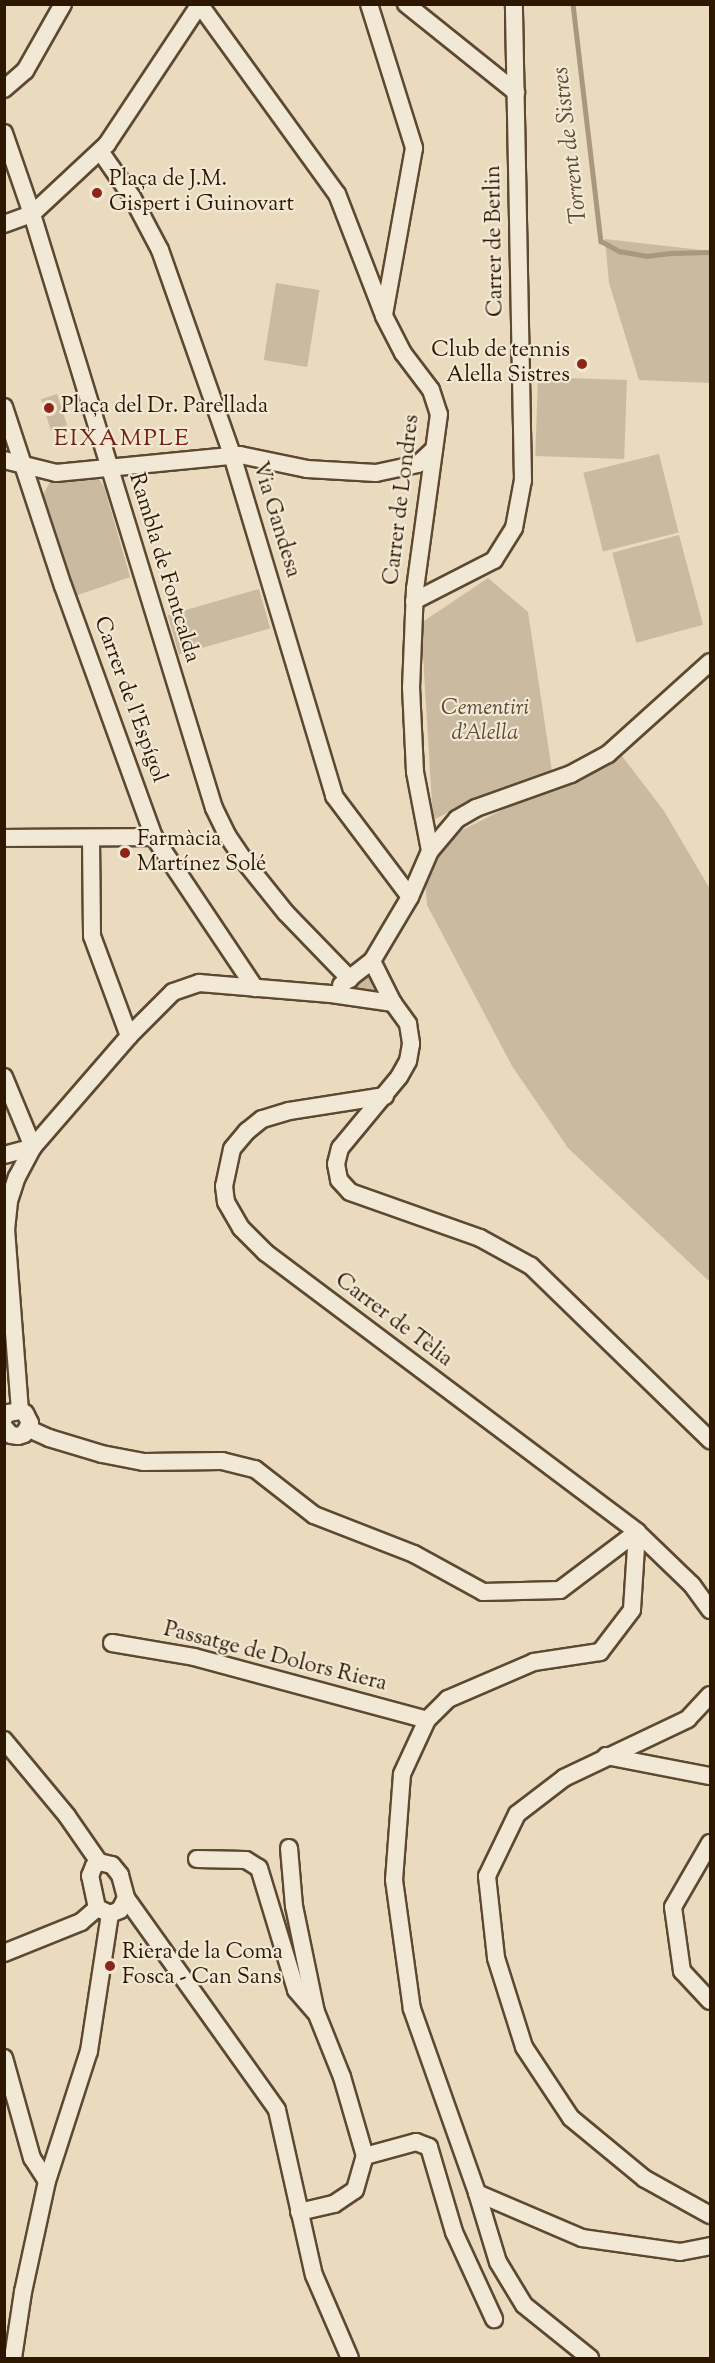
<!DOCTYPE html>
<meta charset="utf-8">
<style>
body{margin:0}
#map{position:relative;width:715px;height:2363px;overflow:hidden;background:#eadbbf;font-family:"Sorts Mill Goudy",serif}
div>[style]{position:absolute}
.green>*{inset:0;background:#caba9f;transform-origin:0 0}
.stream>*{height:4.5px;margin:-2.25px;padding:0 2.25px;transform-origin:2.25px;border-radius:2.25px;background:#aa987e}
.roads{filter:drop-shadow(2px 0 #5d4830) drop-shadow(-2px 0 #5d4830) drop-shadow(0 2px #5d4830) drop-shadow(0 -2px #5d4830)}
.minor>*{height:16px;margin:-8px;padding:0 8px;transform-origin:8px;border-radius:8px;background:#f1e8d5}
.dots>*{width:16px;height:16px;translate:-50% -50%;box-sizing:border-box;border:3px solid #f1e8d5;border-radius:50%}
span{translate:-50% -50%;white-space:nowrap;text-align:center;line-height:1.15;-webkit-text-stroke:4.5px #f1e8d5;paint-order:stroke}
.poi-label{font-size:22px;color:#2e1700}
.left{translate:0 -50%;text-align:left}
.right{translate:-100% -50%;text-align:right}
.street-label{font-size:22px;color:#2e1700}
.park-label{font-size:22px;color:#5d4830;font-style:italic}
.water-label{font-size:24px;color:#604b32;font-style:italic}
.neighbourhood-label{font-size:24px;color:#7a1f14;letter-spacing:1.5px}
.frame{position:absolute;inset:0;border:6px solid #2e1700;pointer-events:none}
</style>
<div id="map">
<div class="green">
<div style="clip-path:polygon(605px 239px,710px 251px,710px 383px,639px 380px,609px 283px)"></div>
<div style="left:276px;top:283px;width:44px;height:78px;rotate:9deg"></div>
<div style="left:538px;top:377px;width:89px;height:79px;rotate:2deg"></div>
<div style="left:57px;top:394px;width:33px;height:17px;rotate:72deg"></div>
<div style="left:659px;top:454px;width:81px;height:78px;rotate:76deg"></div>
<div style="clip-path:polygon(98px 478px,104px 486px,130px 577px,75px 596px,43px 495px,50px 482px)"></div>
<div style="left:679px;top:535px;width:93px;height:69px;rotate:75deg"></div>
<div style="clip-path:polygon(488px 578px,528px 612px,552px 771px,480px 797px,433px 820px,421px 623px)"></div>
<div style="left:259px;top:589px;width:41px;height:95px;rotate:74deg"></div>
<div style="clip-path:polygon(619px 752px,664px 811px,710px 889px,710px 1282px,568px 1148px,512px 1066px,427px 905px,425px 879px,446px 838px)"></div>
<div style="clip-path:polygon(369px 972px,379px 993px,347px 988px)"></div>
</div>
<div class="stream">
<div style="left:573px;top:4px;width:239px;rotate:83.3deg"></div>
<div style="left:601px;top:241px;width:21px;rotate:29deg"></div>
<div style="left:619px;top:251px;width:27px;rotate:10deg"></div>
<div style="left:646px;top:256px;width:24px;rotate:-7deg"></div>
<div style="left:670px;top:253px;width:40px;rotate:-1.4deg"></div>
</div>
<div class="roads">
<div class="minor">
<div style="left:369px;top:4px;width:151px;rotate:72.6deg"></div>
<div style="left:414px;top:148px;width:170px;rotate:100.2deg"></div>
<div style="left:406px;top:4px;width:141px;rotate:38.7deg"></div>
<div style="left:200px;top:5px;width:233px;rotate:54.1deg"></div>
<div style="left:337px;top:194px;width:131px;rotate:68.9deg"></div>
<div style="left:384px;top:316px;width:42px;rotate:62.8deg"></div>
<div style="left:403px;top:353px;width:46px;rotate:52.9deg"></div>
<div style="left:431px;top:390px;width:25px;rotate:72deg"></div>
<div style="left:439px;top:414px;width:177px;rotate:97.8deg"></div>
<div style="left:415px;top:589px;width:98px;rotate:92.3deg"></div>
<div style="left:411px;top:687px;width:85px;rotate:87.3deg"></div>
<div style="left:415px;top:772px;width:80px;rotate:79.2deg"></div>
<div style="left:4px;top:89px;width:28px;rotate:-41deg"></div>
<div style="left:25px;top:71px;width:77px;rotate:-60.4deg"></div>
<div style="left:4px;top:133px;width:86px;rotate:70.9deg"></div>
<div style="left:32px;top:214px;width:621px;rotate:72.97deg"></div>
<div style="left:214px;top:808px;width:30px;rotate:64deg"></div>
<div style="left:227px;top:835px;width:32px;rotate:56deg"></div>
<div style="left:245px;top:862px;width:65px;rotate:51.2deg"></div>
<div style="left:286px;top:913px;width:92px;rotate:45.9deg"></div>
<div style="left:100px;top:151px;width:56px;rotate:55.2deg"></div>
<div style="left:132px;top:197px;width:60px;rotate:62.2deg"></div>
<div style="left:160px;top:250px;width:217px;rotate:70.6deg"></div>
<div style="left:232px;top:455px;width:356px;rotate:73.3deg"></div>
<div style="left:334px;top:796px;width:126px;rotate:53deg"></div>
<div style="left:4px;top:224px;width:30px;rotate:-20deg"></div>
<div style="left:32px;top:214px;width:103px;rotate:-43deg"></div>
<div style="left:107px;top:144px;width:168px;rotate:-56.4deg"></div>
<div style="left:4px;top:407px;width:188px;rotate:71.8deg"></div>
<div style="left:63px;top:586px;width:267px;rotate:70.1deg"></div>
<div style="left:154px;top:837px;width:182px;rotate:56.2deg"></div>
<div style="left:4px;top:460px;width:54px;rotate:14deg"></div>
<div style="left:56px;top:473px;width:185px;rotate:-5.6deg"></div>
<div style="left:240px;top:455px;width:68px;rotate:11.8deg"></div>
<div style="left:307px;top:469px;width:69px;rotate:3.3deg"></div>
<div style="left:376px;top:473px;width:43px;rotate:-12.1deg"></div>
<div style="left:418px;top:464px;width:22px;rotate:-43deg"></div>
<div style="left:414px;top:601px;width:90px;rotate:-27.1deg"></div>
<div style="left:494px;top:560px;width:38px;rotate:-58deg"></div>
<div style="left:514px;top:528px;width:49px;rotate:-79.4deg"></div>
<div style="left:523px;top:480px;width:476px;rotate:-91.1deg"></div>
<div style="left:4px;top:838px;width:150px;rotate:-0.4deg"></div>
<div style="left:91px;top:838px;width:98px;rotate:89.4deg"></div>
<div style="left:92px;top:936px;width:107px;rotate:69.7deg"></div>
<div style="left:372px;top:961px;width:47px;rotate:63.4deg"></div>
<div style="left:393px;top:1003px;width:26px;rotate:54deg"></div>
<div style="left:408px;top:1024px;width:20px;rotate:81deg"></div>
<div style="left:411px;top:1044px;width:17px;rotate:100deg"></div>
<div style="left:408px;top:1061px;width:18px;rotate:119deg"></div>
<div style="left:399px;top:1077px;width:92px;rotate:129.7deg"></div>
<div style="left:340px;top:1148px;width:16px;rotate:104deg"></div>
<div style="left:336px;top:1164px;width:16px;rotate:79deg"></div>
<div style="left:339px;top:1180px;width:16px;rotate:47deg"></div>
<div style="left:350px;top:1192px;width:138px;rotate:19.5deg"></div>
<div style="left:480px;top:1238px;width:58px;rotate:28.8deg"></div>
<div style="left:531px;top:1266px;width:250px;rotate:44.2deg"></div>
<div style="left:341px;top:985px;width:39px;rotate:-38deg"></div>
<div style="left:372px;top:961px;width:74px;rotate:-59.3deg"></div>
<div style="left:410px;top:897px;width:50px;rotate:-66.5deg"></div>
<div style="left:430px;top:851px;width:42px;rotate:-49.8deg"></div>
<div style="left:457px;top:819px;width:22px;rotate:-30deg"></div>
<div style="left:476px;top:808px;width:101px;rotate:-19.7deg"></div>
<div style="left:571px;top:774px;width:42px;rotate:-28.4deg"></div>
<div style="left:608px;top:754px;width:137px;rotate:-42deg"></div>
<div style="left:4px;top:1077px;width:76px;rotate:67.5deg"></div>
<div style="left:385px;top:1096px;width:97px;rotate:171.1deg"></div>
<div style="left:289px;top:1111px;width:28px;rotate:163deg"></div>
<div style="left:262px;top:1119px;width:19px;rotate:141deg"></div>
<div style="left:247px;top:1131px;width:23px;rotate:130deg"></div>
<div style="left:232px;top:1149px;width:38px;rotate:102deg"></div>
<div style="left:224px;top:1186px;width:16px;rotate:83deg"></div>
<div style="left:226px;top:1202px;width:30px;rotate:60deg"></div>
<div style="left:241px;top:1228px;width:35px;rotate:45deg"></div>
<div style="left:266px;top:1253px;width:464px;rotate:36.9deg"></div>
<div style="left:637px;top:1532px;width:76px;rotate:43.9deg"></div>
<div style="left:692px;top:1585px;width:31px;rotate:54deg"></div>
<div style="left:4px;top:1155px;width:30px;rotate:-15deg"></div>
<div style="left:20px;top:1411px;width:182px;rotate:-94.4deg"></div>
<div style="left:6px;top:1230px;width:29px;rotate:-84deg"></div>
<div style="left:9px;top:1201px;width:25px;rotate:-72deg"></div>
<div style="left:17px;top:1177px;width:34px;rotate:-62deg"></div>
<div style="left:33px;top:1147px;width:147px;rotate:-49.1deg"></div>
<div style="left:129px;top:1036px;width:62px;rotate:-45deg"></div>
<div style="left:173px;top:992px;width:28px;rotate:-19deg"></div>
<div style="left:199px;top:983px;width:132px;rotate:4.8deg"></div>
<div style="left:331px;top:994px;width:63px;rotate:8.3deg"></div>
<div style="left:4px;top:1418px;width:6px;rotate:-51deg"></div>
<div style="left:8px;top:1413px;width:12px;rotate:-9deg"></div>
<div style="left:20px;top:1411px;width:5px;rotate:22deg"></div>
<div style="left:25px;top:1413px;width:11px;rotate:63deg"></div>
<div style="left:30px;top:1423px;width:13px;rotate:119deg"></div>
<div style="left:24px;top:1434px;width:6px;rotate:162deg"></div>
<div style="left:18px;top:1436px;width:7px;rotate:-172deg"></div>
<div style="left:11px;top:1435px;width:11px;rotate:-131deg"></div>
<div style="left:29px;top:1429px;width:22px;rotate:24deg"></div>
<div style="left:49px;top:1438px;width:55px;rotate:16.8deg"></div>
<div style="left:102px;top:1454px;width:43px;rotate:10.8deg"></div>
<div style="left:144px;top:1462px;width:78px;rotate:-0.7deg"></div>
<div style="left:222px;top:1461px;width:34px;rotate:14deg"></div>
<div style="left:255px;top:1469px;width:75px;rotate:37.9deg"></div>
<div style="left:314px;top:1515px;width:107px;rotate:21.3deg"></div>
<div style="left:414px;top:1554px;width:79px;rotate:28.8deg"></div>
<div style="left:483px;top:1592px;width:77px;rotate:-1.5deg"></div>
<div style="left:560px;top:1590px;width:96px;rotate:-37deg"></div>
<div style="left:637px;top:1532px;width:78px;rotate:93.7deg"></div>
<div style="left:632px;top:1610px;width:53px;rotate:127.3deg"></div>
<div style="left:600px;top:1652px;width:67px;rotate:171.4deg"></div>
<div style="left:534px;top:1662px;width:94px;rotate:156.7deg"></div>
<div style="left:448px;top:1699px;width:30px;rotate:135deg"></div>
<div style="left:427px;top:1720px;width:60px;rotate:114.8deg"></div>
<div style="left:402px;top:1774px;width:106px;rotate:94.3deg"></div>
<div style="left:394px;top:1880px;width:130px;rotate:82.1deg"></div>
<div style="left:412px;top:2009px;width:195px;rotate:70.5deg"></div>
<div style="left:477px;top:2193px;width:114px;rotate:23.2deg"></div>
<div style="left:582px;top:2238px;width:99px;rotate:8.1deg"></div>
<div style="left:680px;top:2252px;width:31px;rotate:-11deg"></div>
<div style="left:112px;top:1643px;width:83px;rotate:9.7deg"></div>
<div style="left:194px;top:1657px;width:241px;rotate:15.1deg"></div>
<div style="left:710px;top:1695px;width:33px;rotate:133deg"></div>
<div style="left:688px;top:1719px;width:137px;rotate:154.6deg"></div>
<div style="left:564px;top:1778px;width:59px;rotate:142.5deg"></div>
<div style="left:517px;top:1814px;width:69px;rotate:115.8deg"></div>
<div style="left:487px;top:1876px;width:82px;rotate:83.7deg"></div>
<div style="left:496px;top:1958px;width:93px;rotate:72.5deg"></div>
<div style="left:524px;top:2047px;width:85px;rotate:56.5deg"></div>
<div style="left:571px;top:2118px;width:96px;rotate:39.5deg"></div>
<div style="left:645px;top:2179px;width:74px;rotate:29deg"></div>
<div style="left:4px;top:1740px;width:99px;rotate:50.3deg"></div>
<div style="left:67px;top:1816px;width:56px;rotate:55.2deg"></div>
<div style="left:606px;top:1756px;width:106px;rotate:10.9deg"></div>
<div style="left:710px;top:1843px;width:74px;rotate:120deg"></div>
<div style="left:673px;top:1907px;width:65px;rotate:82deg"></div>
<div style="left:682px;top:1971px;width:41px;rotate:47deg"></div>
<div style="left:289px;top:1848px;width:58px;rotate:85.1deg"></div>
<div style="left:294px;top:1906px;width:108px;rotate:78.3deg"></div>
<div style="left:316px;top:2012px;width:70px;rotate:68.2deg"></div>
<div style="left:342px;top:2077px;width:82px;rotate:73.8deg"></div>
<div style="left:365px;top:2156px;width:53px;rotate:-15.4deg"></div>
<div style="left:416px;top:2142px;width:14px;rotate:21deg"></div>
<div style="left:429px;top:2147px;width:89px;rotate:73.6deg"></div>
<div style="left:454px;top:2232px;width:96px;rotate:65.3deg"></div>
<div style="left:197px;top:1859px;width:49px;rotate:1.2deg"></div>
<div style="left:246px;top:1860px;width:15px;rotate:32deg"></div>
<div style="left:259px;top:1868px;width:127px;rotate:73.1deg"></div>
<div style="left:296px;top:1990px;width:29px;rotate:49deg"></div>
<div style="left:99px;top:1862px;width:13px;rotate:13deg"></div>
<div style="left:112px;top:1865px;width:13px;rotate:51deg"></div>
<div style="left:120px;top:1875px;width:24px;rotate:75deg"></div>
<div style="left:126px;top:1898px;width:13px;rotate:117deg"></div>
<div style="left:120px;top:1910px;width:11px;rotate:158deg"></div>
<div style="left:110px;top:1914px;width:14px;rotate:-155deg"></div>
<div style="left:97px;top:1908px;width:33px;rotate:-102deg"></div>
<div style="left:90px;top:1876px;width:11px;rotate:-68deg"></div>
<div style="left:94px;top:1866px;width:6px;rotate:-39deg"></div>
<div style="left:126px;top:1898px;width:260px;rotate:54.5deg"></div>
<div style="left:277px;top:2110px;width:169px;rotate:77.4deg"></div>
<div style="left:314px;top:2275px;width:90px;rotate:66.6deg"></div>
<div style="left:4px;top:1953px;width:83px;rotate:-21.9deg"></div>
<div style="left:81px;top:1922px;width:21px;rotate:-41deg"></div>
<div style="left:4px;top:2058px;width:104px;rotate:74.4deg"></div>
<div style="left:32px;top:2158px;width:27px;rotate:57deg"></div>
<div style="left:477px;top:2193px;width:72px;rotate:73.1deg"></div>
<div style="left:498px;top:2262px;width:50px;rotate:58.8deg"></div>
<div style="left:524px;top:2305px;width:85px;rotate:38.8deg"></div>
<div style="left:299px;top:2212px;width:36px;rotate:-13deg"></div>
<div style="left:334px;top:2204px;width:25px;rotate:-34deg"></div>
<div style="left:355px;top:2190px;width:35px;rotate:-74deg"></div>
<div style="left:13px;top:2358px;width:67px;rotate:-81.4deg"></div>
<div style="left:23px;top:2292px;width:114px;rotate:-77.8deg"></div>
<div style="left:47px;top:2181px;width:137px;rotate:-72.1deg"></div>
<div style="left:89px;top:2051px;width:139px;rotate:-81.3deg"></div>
</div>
</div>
<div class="dots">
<div style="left:97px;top:193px;background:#8f2418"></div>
<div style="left:582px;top:364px;background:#8f2418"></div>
<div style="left:49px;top:408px;background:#8f2418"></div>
<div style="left:125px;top:853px;background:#8f2418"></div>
<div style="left:110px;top:1966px;background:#8f2418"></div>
</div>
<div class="poi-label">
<span class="left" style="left:109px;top:193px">Plaça de J.M.<br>Gispert i Guinovart</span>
<span class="right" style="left:570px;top:364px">Club de tennis<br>Alella Sistres</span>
<span class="left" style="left:61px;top:408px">Plaça del Dr. Parellada</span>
<span class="left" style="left:137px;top:853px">Farmàcia<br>Martínez Solé</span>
<span class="left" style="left:122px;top:1966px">Riera de la Coma<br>Fosca - Can Sans</span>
</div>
<div class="street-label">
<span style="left:496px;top:241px;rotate:-91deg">Carrer de Berlin</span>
<span style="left:403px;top:500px;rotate:-83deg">Carrer de Londres</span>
<span style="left:275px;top:520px;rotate:73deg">Via Gandesa</span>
<span style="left:163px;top:568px;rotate:73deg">Rambla de Fontcalda</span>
<span style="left:129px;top:700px;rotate:70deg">Carrer de l'Espígol</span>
<span style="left:393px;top:1321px;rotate:37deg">Carrer de Tèlia</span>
<span style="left:275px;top:1658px;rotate:14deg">Passatge de Dolors Riera</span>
</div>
<div class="park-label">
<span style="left:485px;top:722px">Cementiri<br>d'Alella</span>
</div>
<div class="water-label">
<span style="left:571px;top:145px;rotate:-97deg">Torrent de Sistres</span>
</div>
<div class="neighbourhood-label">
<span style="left:122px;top:440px">EIXAMPLE</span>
</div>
<div class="frame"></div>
</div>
